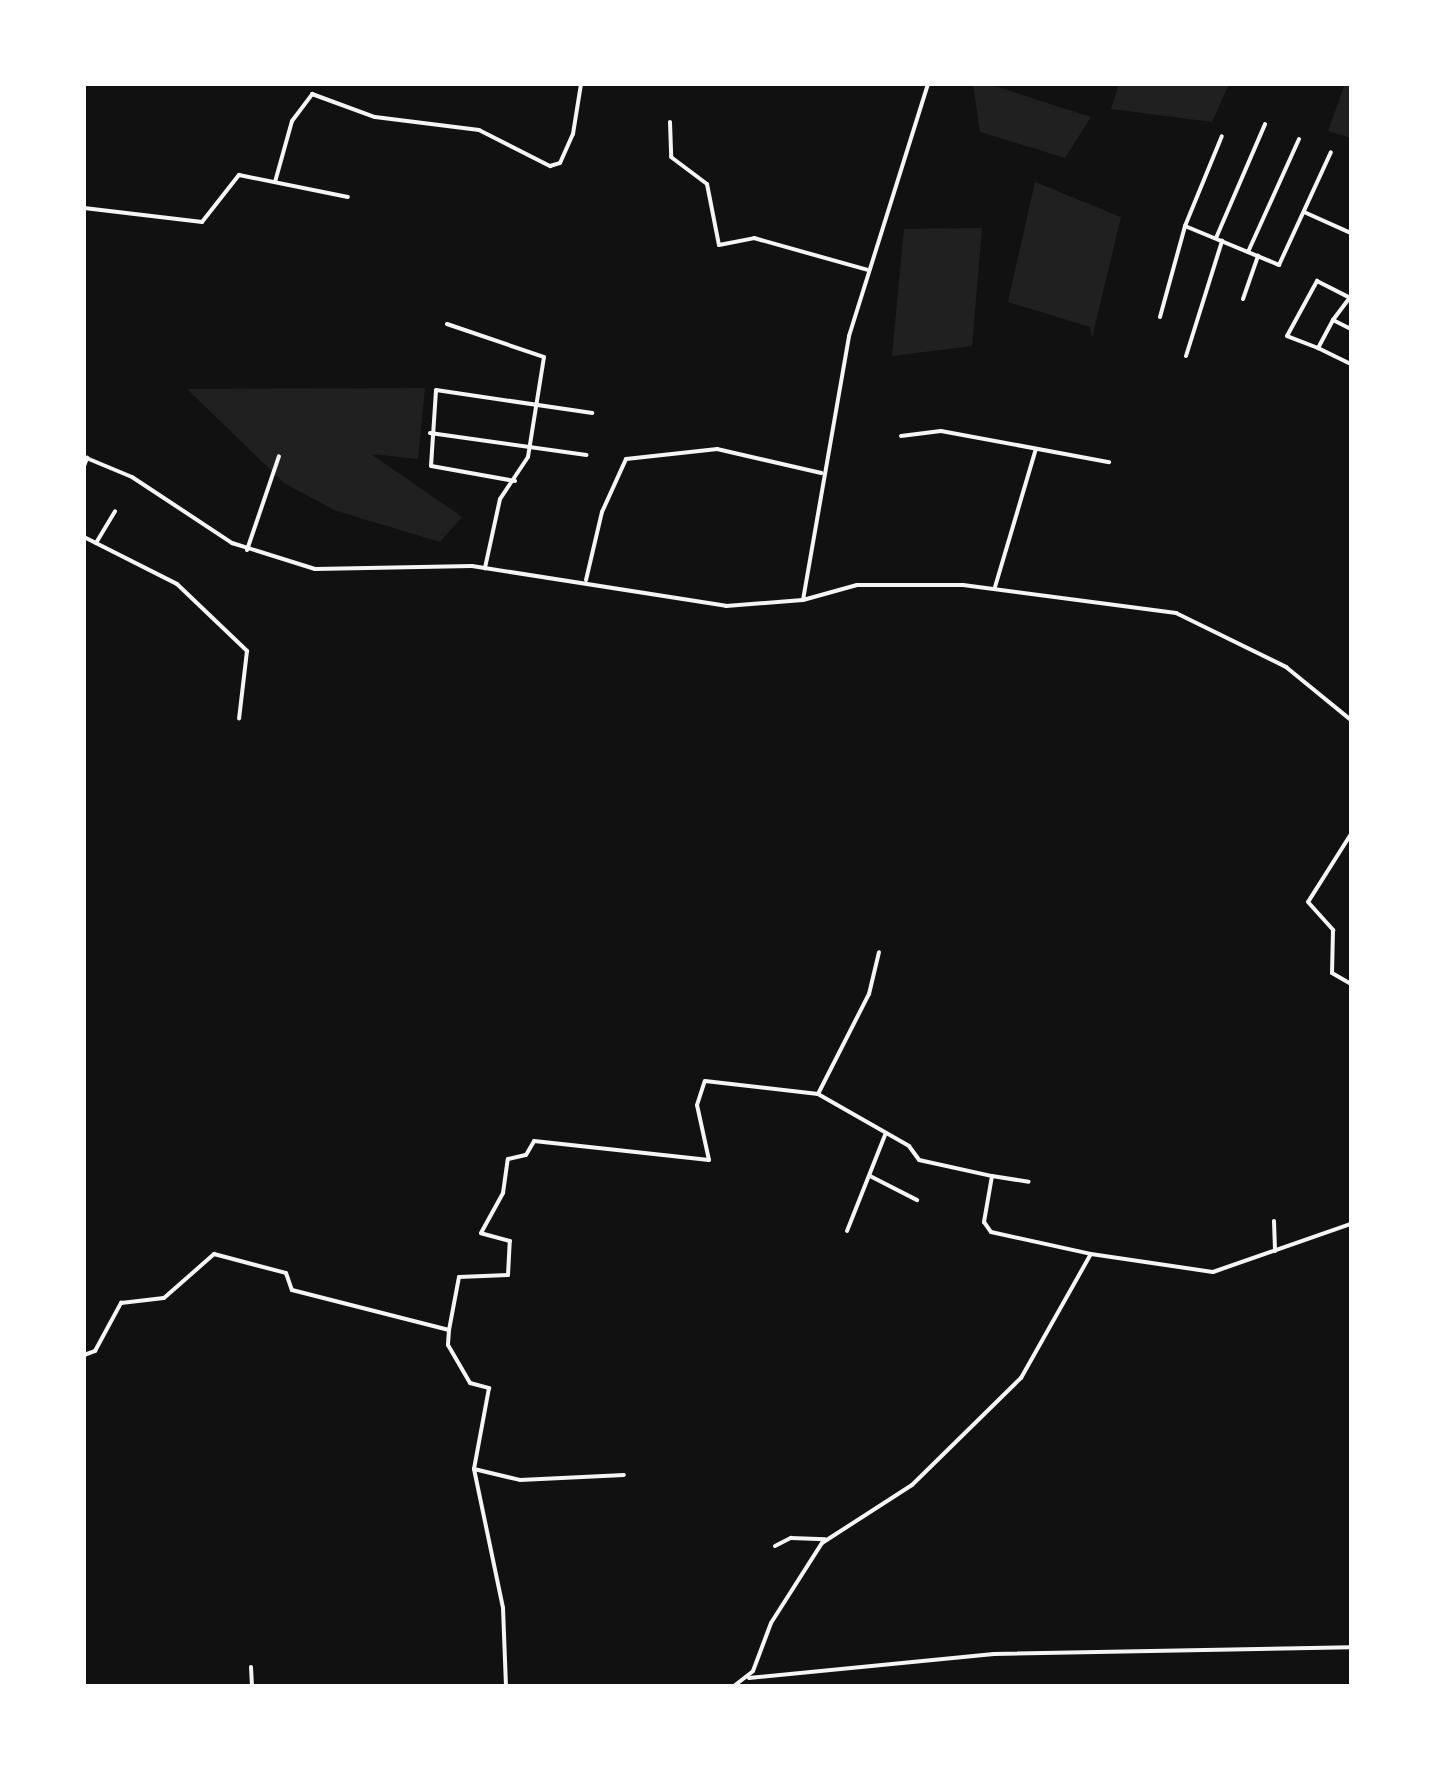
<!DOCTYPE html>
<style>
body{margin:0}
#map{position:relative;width:1435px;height:1770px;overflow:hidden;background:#111;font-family:"Space Grotesk",sans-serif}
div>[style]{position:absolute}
.green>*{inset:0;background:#202020}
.minor>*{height:4px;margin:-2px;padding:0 2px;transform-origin:2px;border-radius:2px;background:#f5f5f5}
span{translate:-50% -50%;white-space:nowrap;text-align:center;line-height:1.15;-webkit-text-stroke:6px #fff;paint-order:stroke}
.frame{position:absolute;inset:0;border:86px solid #fff;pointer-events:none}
</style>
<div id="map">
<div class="green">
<div style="clip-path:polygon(973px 84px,988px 84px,1091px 117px,1065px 158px,980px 132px)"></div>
<div style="clip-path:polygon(1119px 84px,1229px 84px,1212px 122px,1111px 109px)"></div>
<div style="clip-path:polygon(1345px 84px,1351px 84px,1351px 138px,1328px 131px)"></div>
<div style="clip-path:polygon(1035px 182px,1121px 217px,1092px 338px,1090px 327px,1008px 302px)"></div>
<div style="clip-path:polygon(982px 228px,972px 346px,892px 356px,904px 229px)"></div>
<div style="clip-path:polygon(425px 388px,418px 459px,371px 454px,462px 517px,440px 542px,334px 510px,284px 483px,187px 389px)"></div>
</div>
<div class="minor">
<div style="left:670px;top:122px;width:35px;rotate:88deg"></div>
<div style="left:671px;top:157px;width:45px;rotate:36.9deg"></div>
<div style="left:707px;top:184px;width:62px;rotate:78.9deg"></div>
<div style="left:719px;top:245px;width:36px;rotate:-11deg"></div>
<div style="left:754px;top:238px;width:118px;rotate:15.7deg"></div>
<div style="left:275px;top:182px;width:63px;rotate:-74.4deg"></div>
<div style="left:292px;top:121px;width:34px;rotate:-53deg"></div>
<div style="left:312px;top:94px;width:67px;rotate:20.1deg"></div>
<div style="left:375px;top:117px;width:105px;rotate:7.1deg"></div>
<div style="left:479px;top:130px;width:80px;rotate:26.9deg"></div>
<div style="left:550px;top:166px;width:10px;rotate:-17deg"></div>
<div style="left:560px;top:163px;width:32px;rotate:-66deg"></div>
<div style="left:573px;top:134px;width:51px;rotate:-80.9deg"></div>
<div style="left:84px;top:208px;width:119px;rotate:6.8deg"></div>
<div style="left:202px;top:222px;width:60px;rotate:-51.8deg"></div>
<div style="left:239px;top:175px;width:111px;rotate:11.4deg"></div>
<div style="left:1304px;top:212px;width:51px;rotate:24.1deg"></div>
<div style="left:1185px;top:226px;width:102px;rotate:22.5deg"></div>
<div style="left:1279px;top:265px;width:124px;rotate:-65.3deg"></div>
<div style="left:1216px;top:238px;width:124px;rotate:-66.7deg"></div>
<div style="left:1248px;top:252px;width:124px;rotate:-65.7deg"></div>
<div style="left:1351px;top:296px;width:30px;rotate:127deg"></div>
<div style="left:1333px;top:320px;width:20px;rotate:27deg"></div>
<div style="left:1243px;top:299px;width:46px;rotate:-70.8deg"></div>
<div style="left:1160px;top:317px;width:94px;rotate:-74.6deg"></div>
<div style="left:1185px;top:226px;width:97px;rotate:-67.7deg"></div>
<div style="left:1333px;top:320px;width:32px;rotate:118deg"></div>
<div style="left:1318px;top:348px;width:37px;rotate:26deg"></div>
<div style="left:447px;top:324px;width:102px;rotate:18.8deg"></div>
<div style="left:544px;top:357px;width:101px;rotate:99.1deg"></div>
<div style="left:528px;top:457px;width:50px;rotate:123.7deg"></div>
<div style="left:500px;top:499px;width:71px;rotate:102.3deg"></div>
<div style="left:1318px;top:348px;width:33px;rotate:-159deg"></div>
<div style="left:1287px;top:336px;width:63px;rotate:-61.4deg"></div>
<div style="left:1317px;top:281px;width:35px;rotate:27deg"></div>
<div style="left:1186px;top:356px;width:121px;rotate:-72.6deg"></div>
<div style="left:430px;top:433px;width:158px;rotate:8deg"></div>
<div style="left:901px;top:436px;width:40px;rotate:-7.1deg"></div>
<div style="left:941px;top:431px;width:171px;rotate:10.5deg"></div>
<div style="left:84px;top:457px;width:52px;rotate:22.6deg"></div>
<div style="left:132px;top:477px;width:120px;rotate:33.4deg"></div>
<div style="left:232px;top:543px;width:87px;rotate:17.4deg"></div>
<div style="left:315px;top:569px;width:157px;rotate:-1.1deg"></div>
<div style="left:472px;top:566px;width:257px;rotate:8.9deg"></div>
<div style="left:726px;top:606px;width:77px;rotate:-4.5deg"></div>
<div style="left:803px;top:600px;width:56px;rotate:-15.5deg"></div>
<div style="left:857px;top:585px;width:106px"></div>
<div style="left:963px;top:585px;width:215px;rotate:7.5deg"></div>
<div style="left:1176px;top:613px;width:123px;rotate:26.1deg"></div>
<div style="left:1286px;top:667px;width:84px;rotate:39.2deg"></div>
<div style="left:84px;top:466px;width:9px;rotate:-69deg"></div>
<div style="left:515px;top:481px;width:85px;rotate:-169.9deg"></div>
<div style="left:431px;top:466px;width:76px;rotate:-86.2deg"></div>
<div style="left:436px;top:390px;width:158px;rotate:8.4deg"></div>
<div style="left:84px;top:537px;width:104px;rotate:26.8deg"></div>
<div style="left:177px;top:584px;width:97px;rotate:43.7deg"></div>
<div style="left:247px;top:651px;width:68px;rotate:96.7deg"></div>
<div style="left:96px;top:543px;width:37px;rotate:-59deg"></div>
<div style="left:247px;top:550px;width:99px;rotate:-71.2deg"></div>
<div style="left:586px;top:580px;width:70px;rotate:-76.8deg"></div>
<div style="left:602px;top:512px;width:58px;rotate:-65.6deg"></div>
<div style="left:626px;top:459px;width:92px;rotate:-6.3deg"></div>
<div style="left:717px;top:449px;width:107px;rotate:13deg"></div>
<div style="left:995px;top:587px;width:144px;rotate:-73.5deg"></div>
<div style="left:803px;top:600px;width:268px;rotate:-80.1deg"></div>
<div style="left:849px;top:336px;width:264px;rotate:-72.6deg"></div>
<div style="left:1351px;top:834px;width:80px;rotate:122.3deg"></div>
<div style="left:1308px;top:902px;width:38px;rotate:48deg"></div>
<div style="left:1333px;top:930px;width:43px;rotate:91.3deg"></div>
<div style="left:1332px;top:973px;width:22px;rotate:30deg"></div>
<div style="left:818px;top:1094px;width:112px;rotate:-63deg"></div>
<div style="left:869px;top:994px;width:43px;rotate:-76.6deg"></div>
<div style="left:870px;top:1176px;width:53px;rotate:27.1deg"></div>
<div style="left:992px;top:1176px;width:37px;rotate:9deg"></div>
<div style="left:1274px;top:1221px;width:30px;rotate:88deg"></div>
<div style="left:847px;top:1231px;width:103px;rotate:-68.4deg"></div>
<div style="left:449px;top:1330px;width:54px;rotate:-79.3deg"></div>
<div style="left:459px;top:1277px;width:49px;rotate:-2.3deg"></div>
<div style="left:508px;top:1275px;width:34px;rotate:-87deg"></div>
<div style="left:510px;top:1241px;width:30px;rotate:-165deg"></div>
<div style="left:481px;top:1233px;width:46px;rotate:-61.2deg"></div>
<div style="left:503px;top:1193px;width:34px;rotate:-82deg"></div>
<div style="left:508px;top:1159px;width:18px;rotate:-13deg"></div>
<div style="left:526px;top:1155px;width:16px;rotate:-60deg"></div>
<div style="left:534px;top:1141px;width:176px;rotate:6.2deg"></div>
<div style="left:709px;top:1160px;width:56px;rotate:-102.3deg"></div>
<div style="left:697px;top:1105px;width:25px;rotate:-72deg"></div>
<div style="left:705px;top:1081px;width:114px;rotate:6.6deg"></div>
<div style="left:818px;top:1094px;width:105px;rotate:29.7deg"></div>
<div style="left:909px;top:1146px;width:17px;rotate:54deg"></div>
<div style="left:919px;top:1160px;width:75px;rotate:12.4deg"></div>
<div style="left:992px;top:1176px;width:47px;rotate:99.9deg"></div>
<div style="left:984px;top:1222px;width:12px;rotate:55deg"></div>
<div style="left:991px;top:1232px;width:102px;rotate:12.4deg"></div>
<div style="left:84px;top:1355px;width:12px;rotate:-20deg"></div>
<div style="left:95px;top:1351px;width:55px;rotate:-61.6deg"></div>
<div style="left:121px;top:1303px;width:43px;rotate:-6.6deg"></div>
<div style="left:164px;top:1298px;width:67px;rotate:-41.3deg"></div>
<div style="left:214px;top:1254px;width:74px;rotate:14.8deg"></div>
<div style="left:286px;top:1273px;width:18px;rotate:71deg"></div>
<div style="left:292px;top:1290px;width:162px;rotate:14.3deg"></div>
<div style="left:449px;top:1330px;width:15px;rotate:94deg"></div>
<div style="left:448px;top:1345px;width:44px;rotate:59.9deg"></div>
<div style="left:470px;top:1383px;width:20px;rotate:15deg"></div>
<div style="left:489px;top:1388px;width:82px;rotate:100.5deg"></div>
<div style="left:474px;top:1469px;width:142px;rotate:78.2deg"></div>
<div style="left:503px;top:1608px;width:78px;rotate:87.8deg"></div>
<div style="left:474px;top:1469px;width:47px;rotate:13.4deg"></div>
<div style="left:520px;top:1480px;width:104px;rotate:-2.8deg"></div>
<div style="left:775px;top:1546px;width:18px;rotate:-27deg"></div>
<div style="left:791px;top:1538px;width:34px;rotate:2deg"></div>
<div style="left:251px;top:1667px;width:19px;rotate:87deg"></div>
<div style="left:749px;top:1678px;width:246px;rotate:-5.6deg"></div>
<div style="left:994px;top:1654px;width:357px;rotate:-1.1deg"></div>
<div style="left:734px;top:1686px;width:24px;rotate:-38deg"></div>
<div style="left:753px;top:1671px;width:51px;rotate:-69.4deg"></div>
<div style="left:771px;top:1623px;width:95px;rotate:-57.5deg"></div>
<div style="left:822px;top:1543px;width:107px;rotate:-32.8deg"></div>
<div style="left:912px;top:1485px;width:153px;rotate:-44.5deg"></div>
<div style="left:1021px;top:1378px;width:142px;rotate:-60.6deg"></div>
<div style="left:1091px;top:1254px;width:123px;rotate:8.4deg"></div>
<div style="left:1213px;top:1272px;width:146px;rotate:-19.2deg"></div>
</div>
<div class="frame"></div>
</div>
